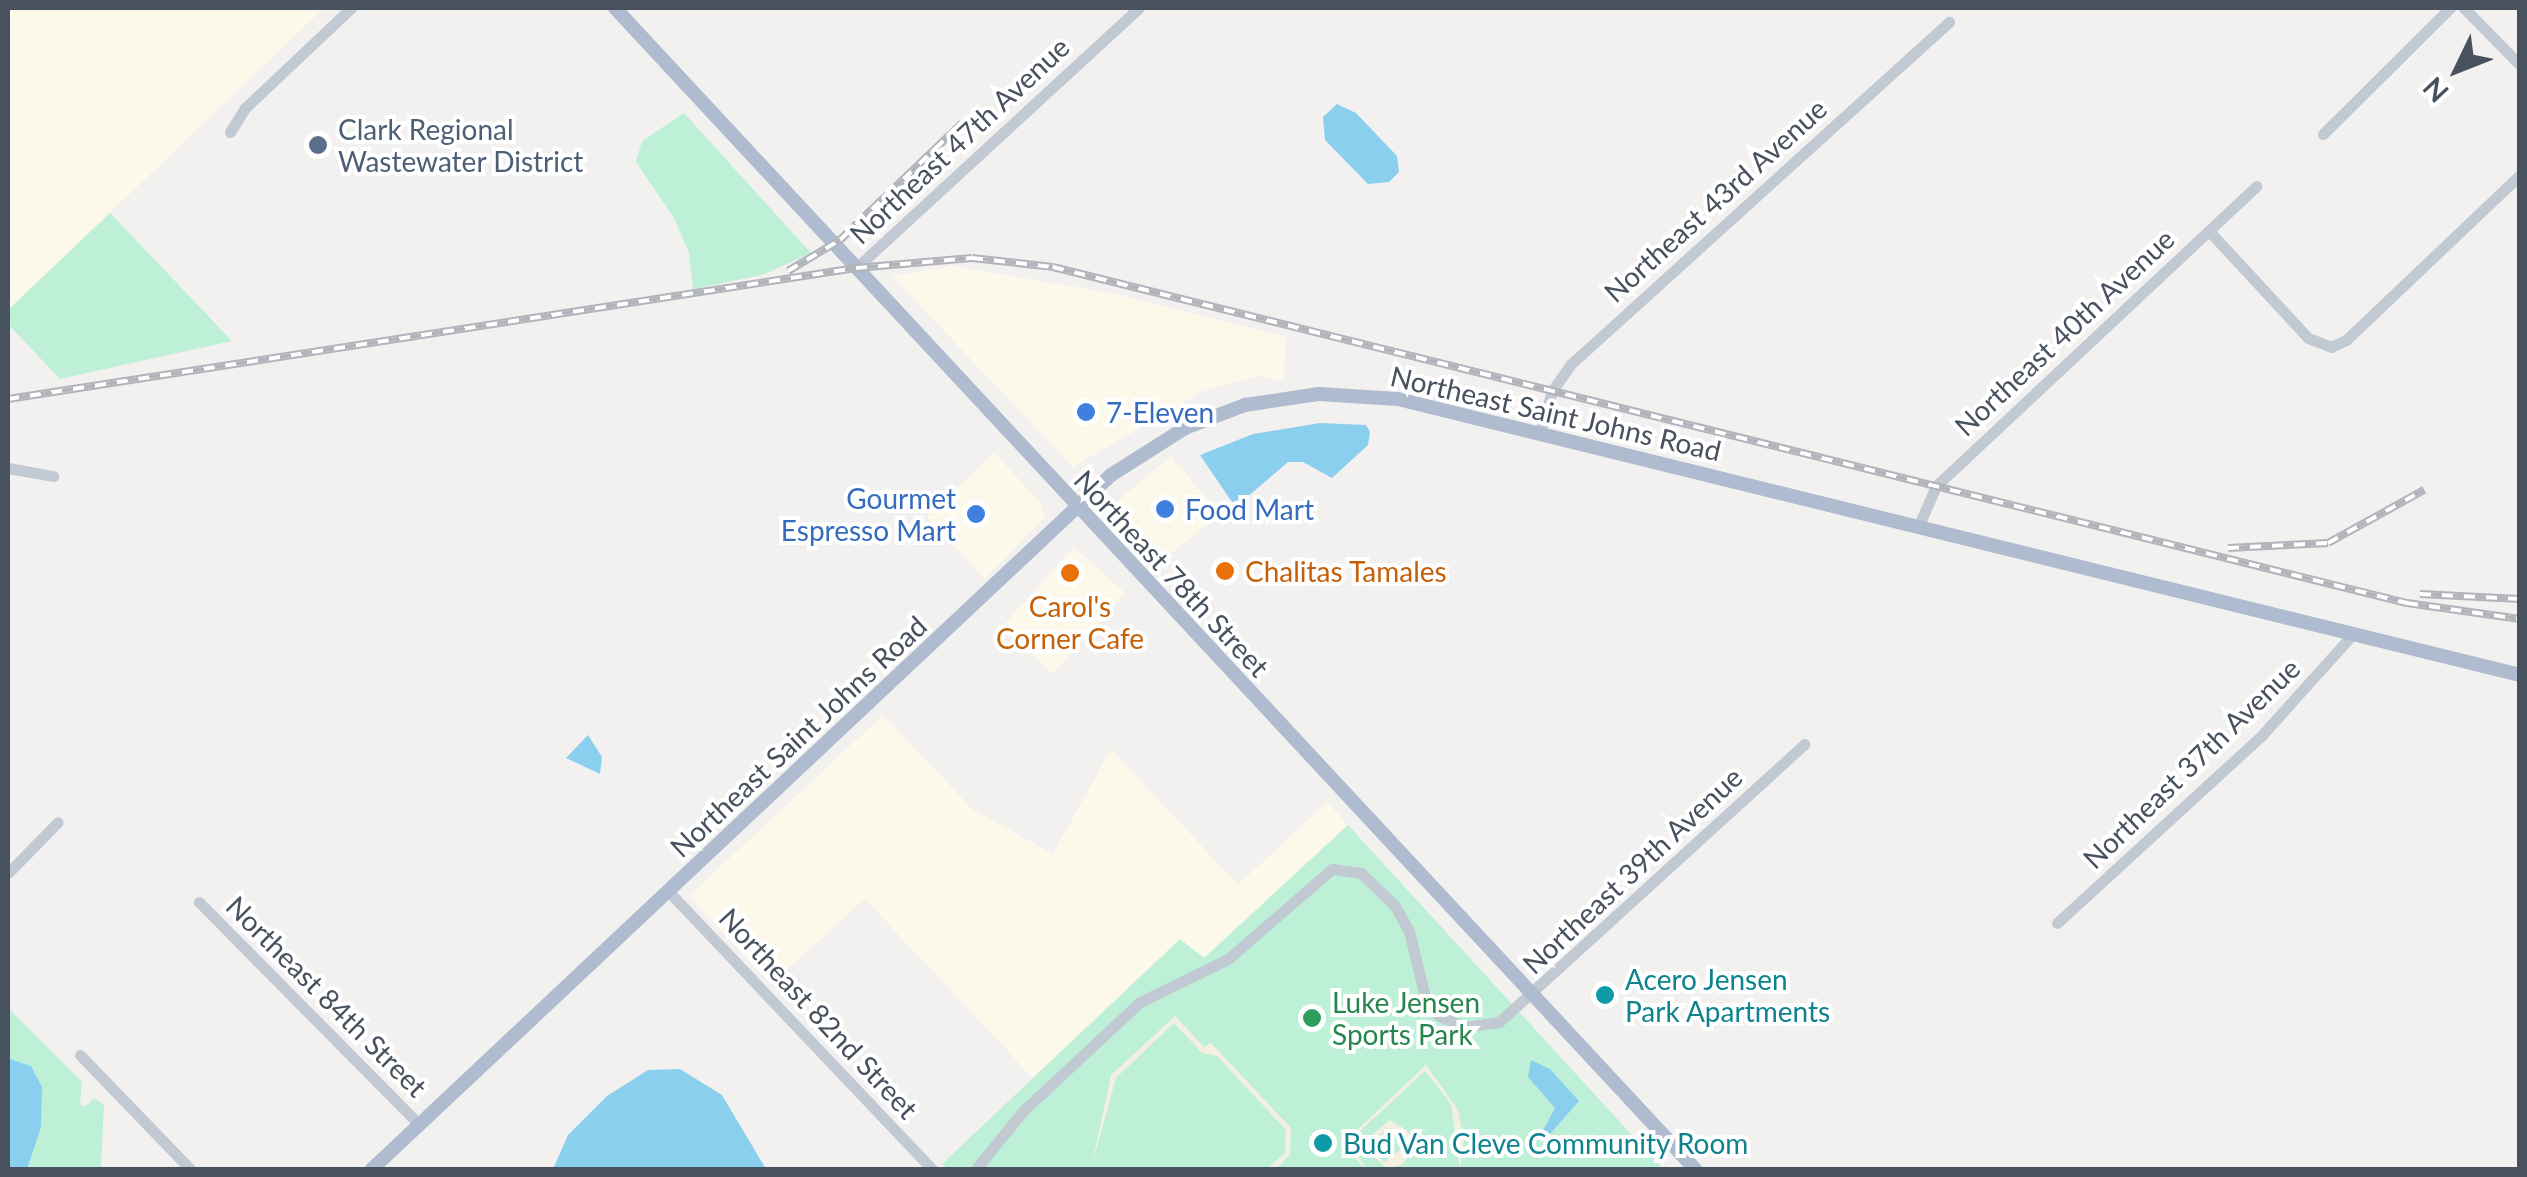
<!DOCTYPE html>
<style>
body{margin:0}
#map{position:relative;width:2527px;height:1177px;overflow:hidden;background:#f3f0f0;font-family:Lato,sans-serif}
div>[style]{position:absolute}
.commercial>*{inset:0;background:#fdf9ea;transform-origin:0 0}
.green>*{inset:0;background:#bef0d7}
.sand>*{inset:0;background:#f4f0e1}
.water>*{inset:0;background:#8bcfee}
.minor>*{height:11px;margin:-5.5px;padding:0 5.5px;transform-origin:5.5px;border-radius:5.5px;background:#c1c9d2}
.major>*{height:14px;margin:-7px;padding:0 7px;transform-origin:7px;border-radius:7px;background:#afbccf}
.rail>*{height:8px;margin-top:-4px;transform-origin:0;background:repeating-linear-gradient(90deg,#fff 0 11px,#b2b4bb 0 22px);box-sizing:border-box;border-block:2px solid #b2b4bb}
.dots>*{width:28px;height:28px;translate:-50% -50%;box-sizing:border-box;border:5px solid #fff;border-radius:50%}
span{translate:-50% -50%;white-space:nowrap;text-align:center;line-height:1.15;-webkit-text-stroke:8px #fff;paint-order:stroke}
.service-label{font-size:28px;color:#4e5e75}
.left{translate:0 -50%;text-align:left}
.street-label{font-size:28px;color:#48515e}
.shop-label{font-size:28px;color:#366cbe}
.right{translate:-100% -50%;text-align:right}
.food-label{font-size:28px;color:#c56008}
.culture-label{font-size:28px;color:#0d838f}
.leisure-label{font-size:28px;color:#27864d}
.frame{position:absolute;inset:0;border:10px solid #48515e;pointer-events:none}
.north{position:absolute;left:2407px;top:20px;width:100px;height:100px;-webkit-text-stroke:8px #fff;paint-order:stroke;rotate:227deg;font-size:28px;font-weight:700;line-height:40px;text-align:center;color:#48515e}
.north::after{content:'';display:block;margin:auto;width:35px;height:45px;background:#48515e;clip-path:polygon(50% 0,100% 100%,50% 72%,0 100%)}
</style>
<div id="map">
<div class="commercial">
<div style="clip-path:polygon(14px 8px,324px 8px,8px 310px,8px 13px)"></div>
<div style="clip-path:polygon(951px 266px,1106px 292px,1286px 337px,1283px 381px,1258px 376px,1203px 391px,1073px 467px,892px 276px)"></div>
<div style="clip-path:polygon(994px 453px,1041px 503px,1045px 517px,985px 579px,927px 517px)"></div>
<div style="left:1171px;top:456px;width:75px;height:79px;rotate:50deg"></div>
<div style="left:1074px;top:547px;width:69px;height:108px;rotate:42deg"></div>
<div style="clip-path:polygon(883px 715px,972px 809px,1053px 854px,1111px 749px,1238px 885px,1327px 802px,1348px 825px,1204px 958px,1180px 940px,1033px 1078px,865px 899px,771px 984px,689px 896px)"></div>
</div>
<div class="green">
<div style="clip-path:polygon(684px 113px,811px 253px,762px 275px,693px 289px,689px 253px,674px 218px,636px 162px,642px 141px)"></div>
<div style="clip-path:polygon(110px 213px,232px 341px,60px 379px,8px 324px,8px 310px)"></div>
<div style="clip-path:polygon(1348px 825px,1663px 1169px,947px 1170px,942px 1164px,1180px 939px,1204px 958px)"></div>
<div style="clip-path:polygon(8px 1008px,82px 1082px,80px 1104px,85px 1107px,94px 1098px,104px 1105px,101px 1169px,8px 1169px)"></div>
</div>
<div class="sand">
<div style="clip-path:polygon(1175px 1016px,1204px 1047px,1211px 1043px,1291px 1128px,1290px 1155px,1275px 1169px,1267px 1169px,1285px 1153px,1286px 1130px,1217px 1056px,1202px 1053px,1174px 1023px,1116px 1078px,1091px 1169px,1111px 1075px)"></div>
<div style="clip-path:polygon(1426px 1065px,1458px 1110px,1464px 1141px,1460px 1169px,1451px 1104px,1425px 1071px,1359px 1132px,1358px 1156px,1366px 1169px,1355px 1159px,1356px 1131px)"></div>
<div style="clip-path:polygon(evenodd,1390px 1120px,1408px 1131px,1413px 1148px,1403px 1164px,1387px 1169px,1361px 1144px,1390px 1120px,1388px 1128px,1404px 1147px,1384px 1162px,1370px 1147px,1390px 1144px,1370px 1142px,1388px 1128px)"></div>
</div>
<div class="water">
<div style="clip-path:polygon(1337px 104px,1356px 113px,1397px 156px,1399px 172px,1389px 182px,1368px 184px,1325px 140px,1323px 117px)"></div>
<div style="clip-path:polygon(1320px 423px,1366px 425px,1370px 432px,1368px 445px,1332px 478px,1303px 462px,1288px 462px,1246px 498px,1232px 502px,1200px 455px,1253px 434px)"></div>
<div style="clip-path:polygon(588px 735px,602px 757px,600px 774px,566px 758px)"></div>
<div style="clip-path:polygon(10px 1059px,31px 1066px,42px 1087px,41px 1127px,27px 1169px,8px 1169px)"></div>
<div style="clip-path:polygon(1531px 1060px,1550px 1069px,1579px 1101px,1544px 1141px,1540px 1136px,1555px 1108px,1528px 1077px)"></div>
<div style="clip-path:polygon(680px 1069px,722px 1095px,766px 1169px,553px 1169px,568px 1135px,607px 1096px,648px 1070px)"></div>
</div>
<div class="minor">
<div style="left:2464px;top:8px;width:80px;rotate:45.5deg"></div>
<div style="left:230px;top:132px;width:28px;rotate:-58deg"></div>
<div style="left:245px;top:108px;width:146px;rotate:-43.3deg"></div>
<div style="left:2323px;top:134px;width:179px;rotate:-44.8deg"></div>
<div style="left:2209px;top:231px;width:146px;rotate:47.2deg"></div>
<div style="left:2308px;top:338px;width:25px;rotate:21deg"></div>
<div style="left:2331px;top:347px;width:17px;rotate:-25deg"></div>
<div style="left:2346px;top:340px;width:240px;rotate:-43.5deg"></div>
<div style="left:856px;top:268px;width:384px;rotate:-42.6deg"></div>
<div style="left:1540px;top:432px;width:43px;rotate:-73.7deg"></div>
<div style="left:1552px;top:391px;width:33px;rotate:-55deg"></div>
<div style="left:1571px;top:364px;width:510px;rotate:-42.14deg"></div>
<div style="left:8px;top:468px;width:46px;rotate:10.1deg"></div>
<div style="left:1919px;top:525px;width:43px;rotate:-66.4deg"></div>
<div style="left:1936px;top:486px;width:439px;rotate:-43.1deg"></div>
<div style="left:8px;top:873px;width:71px;rotate:-45.6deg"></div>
<div style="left:669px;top:892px;width:383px;rotate:46.5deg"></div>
<div style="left:199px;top:902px;width:314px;rotate:45.3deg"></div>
<div style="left:2057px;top:923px;width:278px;rotate:-42.5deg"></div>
<div style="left:2262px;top:735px;width:136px;rotate:-48deg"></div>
<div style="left:80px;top:1055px;width:160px;rotate:46deg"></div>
<div style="left:975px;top:1170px;width:76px;rotate:-50.9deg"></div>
<div style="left:1023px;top:1111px;width:160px;rotate:-43deg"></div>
<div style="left:1140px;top:1002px;width:98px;rotate:-26deg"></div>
<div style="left:1228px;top:959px;width:138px;rotate:-40.9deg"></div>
<div style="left:1332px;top:869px;width:29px;rotate:8deg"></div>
<div style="left:1361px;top:873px;width:47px;rotate:44.1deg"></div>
<div style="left:1395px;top:906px;width:29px;rotate:61deg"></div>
<div style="left:1409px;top:931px;width:68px;rotate:76.4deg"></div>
<div style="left:1425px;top:997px;width:22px;rotate:54deg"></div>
<div style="left:1438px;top:1015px;width:29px;rotate:25deg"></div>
<div style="left:1464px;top:1027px;width:35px;rotate:-8deg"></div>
<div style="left:1499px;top:1022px;width:413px;rotate:-42.3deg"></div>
</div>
<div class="major">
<div style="left:615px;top:8px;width:1587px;rotate:47.07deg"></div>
<div style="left:371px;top:1170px;width:1015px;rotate:-43.2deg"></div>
<div style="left:1111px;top:475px;width:88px;rotate:-32.4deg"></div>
<div style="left:1185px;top:428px;width:64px;rotate:-21deg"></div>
<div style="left:1245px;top:405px;width:75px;rotate:-8.5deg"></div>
<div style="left:1319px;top:394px;width:79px;rotate:3.6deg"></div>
<div style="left:1398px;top:399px;width:1155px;rotate:13.82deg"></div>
</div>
<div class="rail">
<div style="left:788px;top:271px;width:61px;rotate:-30.8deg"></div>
<div style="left:840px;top:240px;width:169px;rotate:-43.8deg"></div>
<div style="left:8px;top:399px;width:858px;rotate:-8.78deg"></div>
<div style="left:856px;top:268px;width:116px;rotate:-4.9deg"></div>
<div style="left:972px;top:258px;width:81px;rotate:6.3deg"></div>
<div style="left:1053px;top:267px;width:1395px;rotate:13.94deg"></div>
<div style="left:2407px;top:603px;width:114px;rotate:8.1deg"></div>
<div style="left:2228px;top:548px;width:100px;rotate:-2.9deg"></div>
<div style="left:2328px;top:543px;width:110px;rotate:-28.9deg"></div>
<div style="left:2420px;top:594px;width:100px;rotate:2.9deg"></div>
</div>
<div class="dots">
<div style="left:318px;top:145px;background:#5c6f8a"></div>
<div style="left:1086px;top:412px;background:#3f7fe0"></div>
<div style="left:1165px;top:509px;background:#3f7fe0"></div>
<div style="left:976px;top:514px;background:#3f7fe0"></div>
<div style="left:1225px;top:571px;background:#e8710a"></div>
<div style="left:1070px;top:573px;background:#e8710a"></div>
<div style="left:1605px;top:995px;background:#0f9aa8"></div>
<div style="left:1312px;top:1018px;background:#2e9e5b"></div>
<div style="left:1323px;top:1143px;background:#0f9aa8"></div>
</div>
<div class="service-label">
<span class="left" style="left:338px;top:145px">Clark Regional<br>Wastewater District</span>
</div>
<div class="street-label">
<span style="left:959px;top:140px;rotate:-43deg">Northeast 47th Avenue</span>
<span style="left:1715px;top:200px;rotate:-42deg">Northeast 43rd Avenue</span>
<span style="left:2064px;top:332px;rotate:-43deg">Northeast 40th Avenue</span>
<span style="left:1556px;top:413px;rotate:13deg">Northeast Saint Johns Road</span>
<span style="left:1172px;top:573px;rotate:47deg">Northeast 78th Street</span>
<span style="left:798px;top:736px;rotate:-43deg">Northeast Saint Johns Road</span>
<span style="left:2191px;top:763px;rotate:-44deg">Northeast 37th Avenue</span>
<span style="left:1632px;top:870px;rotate:-43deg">Northeast 39th Avenue</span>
<span style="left:327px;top:996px;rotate:45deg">Northeast 84th Street</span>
<span style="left:819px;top:1013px;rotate:47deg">Northeast 82nd Street</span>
</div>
<div class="shop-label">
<span class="left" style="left:1106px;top:412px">7-Eleven</span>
<span class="right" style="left:956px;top:514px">Gourmet<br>Espresso Mart</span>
<span class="left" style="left:1185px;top:509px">Food Mart</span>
</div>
<div class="food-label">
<span class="left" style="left:1245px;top:571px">Chalitas Tamales</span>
<span style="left:1070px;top:622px">Carol's<br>Corner Cafe</span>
</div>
<div class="culture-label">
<span class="left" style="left:1625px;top:995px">Acero Jensen<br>Park Apartments</span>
<span class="left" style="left:1343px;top:1143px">Bud Van Cleve Community Room</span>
</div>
<div class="leisure-label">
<span class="left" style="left:1332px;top:1018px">Luke Jensen<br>Sports Park</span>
</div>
<div class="frame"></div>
<div class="north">N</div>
</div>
